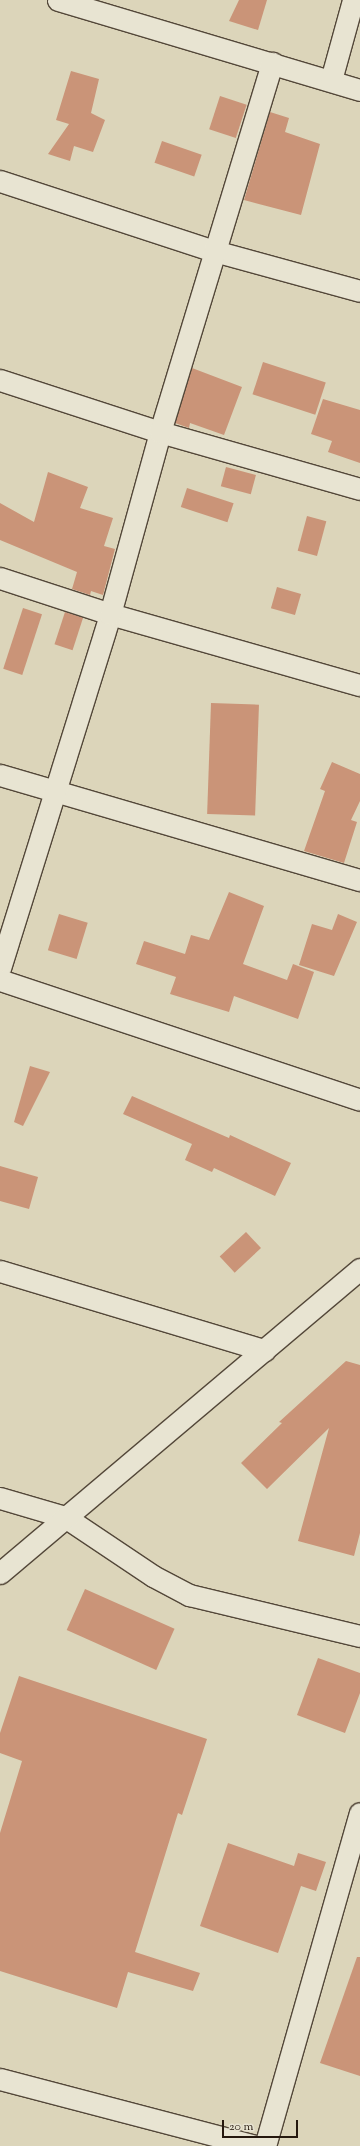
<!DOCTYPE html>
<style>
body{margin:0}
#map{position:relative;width:360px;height:2146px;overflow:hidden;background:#dcd5ba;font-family:"Sorts Mill Goudy",serif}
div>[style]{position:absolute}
.building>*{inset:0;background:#ca9478;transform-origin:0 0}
.roads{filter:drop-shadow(1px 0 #534739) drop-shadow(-1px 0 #534739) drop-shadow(0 1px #534739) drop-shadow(0 -1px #534739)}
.minor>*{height:21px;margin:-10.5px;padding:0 10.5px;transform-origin:10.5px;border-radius:10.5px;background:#e8e4d2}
span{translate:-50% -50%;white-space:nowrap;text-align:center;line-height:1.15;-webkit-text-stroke:3.5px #e8e4d2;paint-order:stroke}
.scale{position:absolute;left:222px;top:2120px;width:76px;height:18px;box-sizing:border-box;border:2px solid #25180e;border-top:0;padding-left:5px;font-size:12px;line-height:14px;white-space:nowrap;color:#25180e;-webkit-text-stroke:3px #e8e4d2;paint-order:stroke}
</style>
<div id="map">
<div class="building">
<div style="clip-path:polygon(239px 0,267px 0,258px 30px,229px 21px)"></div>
<div style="clip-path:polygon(71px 71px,99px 79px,91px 113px,105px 120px,93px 152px,74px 146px,70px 161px,48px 154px,69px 124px,56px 120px)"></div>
<div style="left:220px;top:96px;width:28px;height:35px;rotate:18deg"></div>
<div style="clip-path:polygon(270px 112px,289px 118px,285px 132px,320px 144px,301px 215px,244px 200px)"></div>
<div style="left:162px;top:141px;width:42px;height:23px;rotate:19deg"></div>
<div style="left:263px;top:362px;width:66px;height:34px;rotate:18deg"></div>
<div style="clip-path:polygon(192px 368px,242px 387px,224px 435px,190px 423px,189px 428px,175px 423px)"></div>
<div style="clip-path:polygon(323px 399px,360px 410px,360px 463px,328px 452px,332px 441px,311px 434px)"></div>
<div style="left:226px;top:467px;width:31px;height:20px;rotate:15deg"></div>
<div style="clip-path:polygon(48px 472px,88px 487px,80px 508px,113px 518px,104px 546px,115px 549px,103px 595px,91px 591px,90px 595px,72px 589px,77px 572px,0 540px,0 503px,34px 522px)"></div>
<div style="left:187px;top:488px;width:49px;height:20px;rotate:18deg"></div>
<div style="left:307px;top:516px;width:20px;height:36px;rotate:15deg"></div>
<div style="left:277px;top:587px;width:25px;height:22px;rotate:16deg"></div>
<div style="left:23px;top:608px;width:20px;height:64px;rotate:18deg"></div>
<div style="left:65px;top:612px;width:19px;height:34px;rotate:18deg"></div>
<div style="left:211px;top:703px;width:48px;height:111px;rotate:2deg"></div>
<div style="clip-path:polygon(332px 762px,360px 774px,360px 801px,351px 820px,357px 822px,344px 863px,304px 851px,325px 791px,320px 789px)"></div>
<div style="clip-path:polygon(229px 892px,264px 906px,243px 964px,287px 980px,293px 964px,314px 972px,298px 1019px,234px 996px,229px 1012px,170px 994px,176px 977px,136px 964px,144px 941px,185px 954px,191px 935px,209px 940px)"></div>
<div style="left:59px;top:914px;width:30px;height:38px;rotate:17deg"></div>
<div style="clip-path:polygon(338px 914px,357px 922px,334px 976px,299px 965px,312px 924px,332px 930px)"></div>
<div style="clip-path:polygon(30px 1066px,50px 1072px,23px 1126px,14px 1122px)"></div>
<div style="clip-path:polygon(132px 1096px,229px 1138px,230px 1135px,291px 1163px,275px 1196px,214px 1168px,212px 1172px,185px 1160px,192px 1144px,123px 1114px)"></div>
<div style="clip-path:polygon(0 1166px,38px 1177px,29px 1209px,0 1201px)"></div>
<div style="left:246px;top:1232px;width:22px;height:36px;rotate:47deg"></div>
<div style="clip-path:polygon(346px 1361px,360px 1365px,360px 1533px,354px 1556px,298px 1541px,329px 1428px,267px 1489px,241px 1463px,282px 1423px,279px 1422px)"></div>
<div style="left:85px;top:1589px;width:98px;height:45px;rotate:24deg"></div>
<div style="clip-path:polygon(318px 1658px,360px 1673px,360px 1693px,345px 1733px,297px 1715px)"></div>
<div style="clip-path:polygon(19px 1676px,207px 1739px,182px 1815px,178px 1813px,135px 1952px,200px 1973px,193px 1991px,128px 1972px,117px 2008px,0 1971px,0 1833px,22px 1761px,0 1753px,0 1733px)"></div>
<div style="clip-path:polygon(228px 1843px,294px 1866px,298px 1853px,326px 1862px,316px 1891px,301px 1886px,278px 1953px,200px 1926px)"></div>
<div style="clip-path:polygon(357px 1957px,360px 1957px,360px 2076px,320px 2063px)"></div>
</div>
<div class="roads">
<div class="minor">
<div style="left:58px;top:0;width:315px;rotate:16.6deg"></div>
<div style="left:331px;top:80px;width:83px;rotate:-74.6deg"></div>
<div style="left:0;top:181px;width:225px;rotate:18.1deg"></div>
<div style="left:214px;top:251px;width:151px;rotate:15.3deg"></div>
<div style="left:0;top:380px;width:168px;rotate:18deg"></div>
<div style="left:160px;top:432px;width:208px;rotate:15.9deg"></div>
<div style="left:0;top:578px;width:116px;rotate:18.1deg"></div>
<div style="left:110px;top:614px;width:260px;rotate:15.9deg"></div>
<div style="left:0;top:775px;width:375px;rotate:16.3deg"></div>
<div style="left:0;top:968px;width:371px;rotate:-72.7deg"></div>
<div style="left:110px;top:614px;width:189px;rotate:-74.6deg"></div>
<div style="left:160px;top:432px;width:386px;rotate:-73.1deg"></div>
<div style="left:0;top:980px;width:379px;rotate:18.4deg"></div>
<div style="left:0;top:1271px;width:276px;rotate:16.7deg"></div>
<div style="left:0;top:1498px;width:68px;rotate:16.3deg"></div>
<div style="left:65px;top:1517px;width:106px;rotate:33.8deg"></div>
<div style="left:153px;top:1576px;width:41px;rotate:27.8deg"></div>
<div style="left:189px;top:1595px;width:176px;rotate:13.5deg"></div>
<div style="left:0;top:1573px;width:471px;rotate:-40.2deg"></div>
<div style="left:0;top:2079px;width:264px;rotate:14.7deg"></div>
<div style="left:265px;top:2146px;width:346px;rotate:-74.1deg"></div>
</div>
</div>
<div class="scale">20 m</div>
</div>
